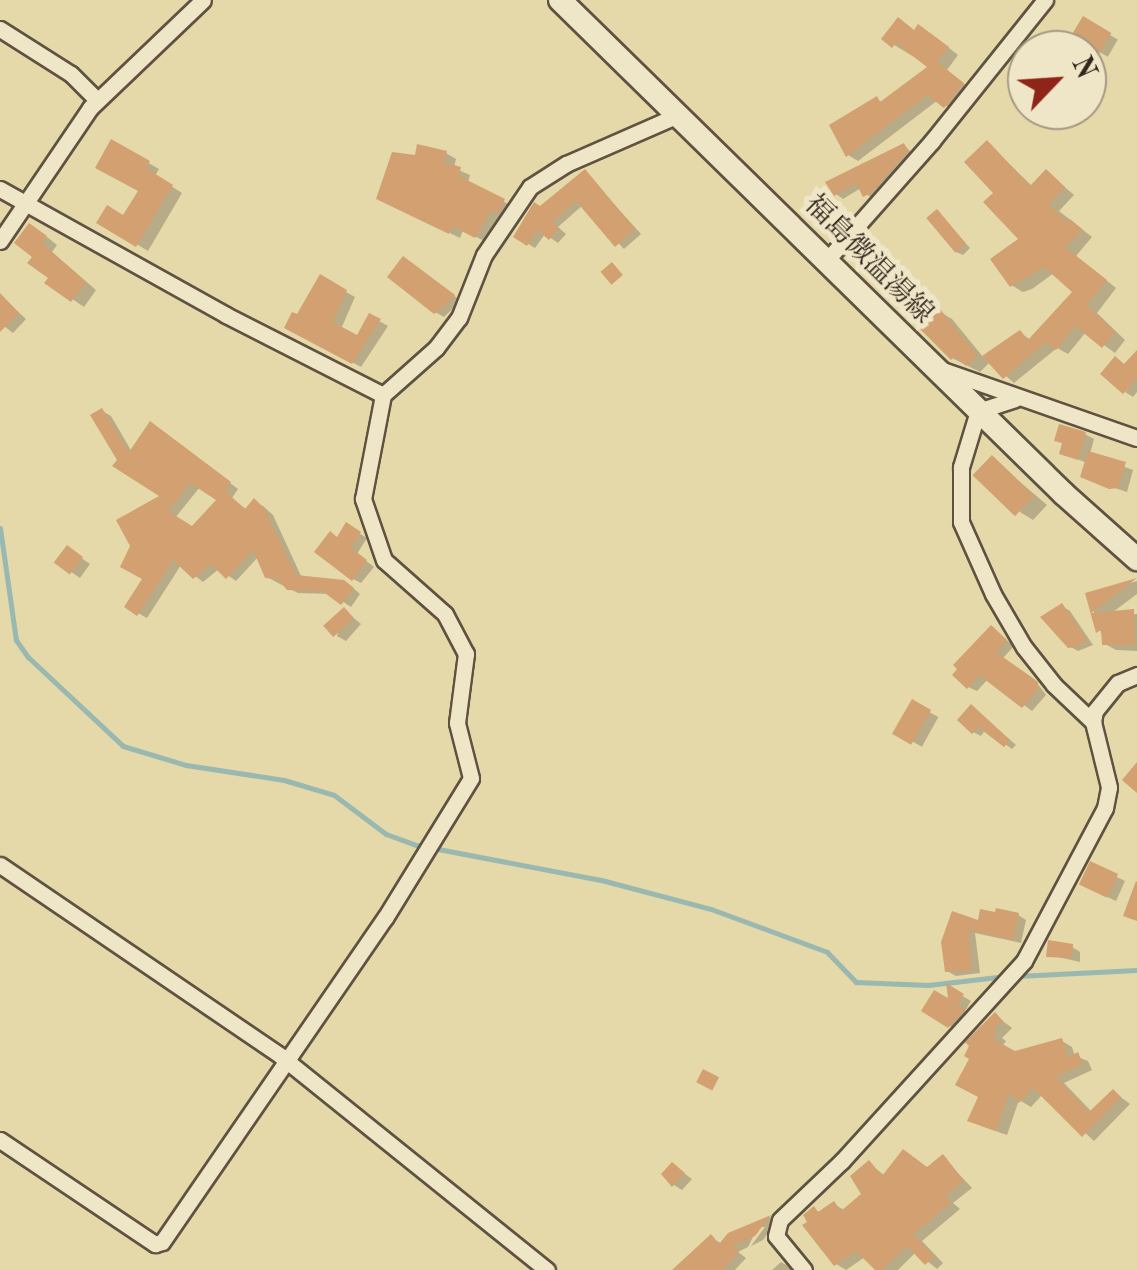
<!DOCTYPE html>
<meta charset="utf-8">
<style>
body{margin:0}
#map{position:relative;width:1137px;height:1270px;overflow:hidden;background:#e5d8a9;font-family:"Old Standard TT","Noto Serif JP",serif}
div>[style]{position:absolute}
.shadow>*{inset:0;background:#0003;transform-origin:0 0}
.stream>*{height:5px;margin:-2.5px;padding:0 2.5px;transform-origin:2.5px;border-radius:2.5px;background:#98b8b0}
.building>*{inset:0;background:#d2a071;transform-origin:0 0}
.roads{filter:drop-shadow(2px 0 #605241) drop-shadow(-2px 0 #605241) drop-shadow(0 2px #605241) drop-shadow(0 -2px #605241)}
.minor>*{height:15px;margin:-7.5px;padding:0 7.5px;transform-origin:7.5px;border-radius:7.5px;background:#eee6c7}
.secondary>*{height:22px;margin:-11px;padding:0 11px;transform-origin:11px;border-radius:11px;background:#eee6c7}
span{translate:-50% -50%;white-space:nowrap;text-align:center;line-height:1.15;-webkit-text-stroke:10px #eee6c7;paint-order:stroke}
.street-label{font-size:28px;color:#34261e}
.north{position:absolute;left:1007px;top:30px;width:100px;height:100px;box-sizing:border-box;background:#eee6c7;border:2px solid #a49983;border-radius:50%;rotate:65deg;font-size:28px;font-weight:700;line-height:40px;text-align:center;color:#34261e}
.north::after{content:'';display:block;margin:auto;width:35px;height:45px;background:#8f2418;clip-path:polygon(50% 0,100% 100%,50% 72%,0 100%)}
</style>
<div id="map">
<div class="shadow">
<div style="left:1084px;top:20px;width:39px;height:20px;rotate:30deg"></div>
<div style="clip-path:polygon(915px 32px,930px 33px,958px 55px,947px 70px,973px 91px,956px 112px,938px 100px,858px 161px,848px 155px,877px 99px,883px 103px,931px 67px,884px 39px)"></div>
<div style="clip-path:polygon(112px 142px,159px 169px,155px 176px,182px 193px,148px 251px,100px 222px,124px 218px,141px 190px)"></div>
<div style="clip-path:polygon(988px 143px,1033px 187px,1047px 172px,1074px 195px,1059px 211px,1092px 237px,1076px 256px,1116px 288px,1097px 313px,1125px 340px,1115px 353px,1086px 332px,1068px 354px,1057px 348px,1014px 383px,990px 362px,980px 372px,952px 358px,940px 312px,952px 319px,984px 358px,1020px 333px,1031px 340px,1075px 292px,1054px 273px,1032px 289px,1023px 292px,1011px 285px,1022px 240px,997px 193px)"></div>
<div style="clip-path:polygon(904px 145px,915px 156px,873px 200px,861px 188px,843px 199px,836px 194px)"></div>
<div style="clip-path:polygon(446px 153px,456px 159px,454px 168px,470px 175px,468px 183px,514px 207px,509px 218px,502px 214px,486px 242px,463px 230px,460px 238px,390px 204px,417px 158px)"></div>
<div style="clip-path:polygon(585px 172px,641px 234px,624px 249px,583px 205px,558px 227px,566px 234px,558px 243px,545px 234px,535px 248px,517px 237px,541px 209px)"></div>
<div style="clip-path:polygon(937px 212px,970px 248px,963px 255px,956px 252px)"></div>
<div style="clip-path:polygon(42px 233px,57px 245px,52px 252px,96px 290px,84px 307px,47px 282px,51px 277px,31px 262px)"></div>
<div style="clip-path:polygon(412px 264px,461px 301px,444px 317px,435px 312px)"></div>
<div style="clip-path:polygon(321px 278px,355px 297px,341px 329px,358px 339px,370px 316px,388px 326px,361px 367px,287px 327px,298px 318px)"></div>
<div style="clip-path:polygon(0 295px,26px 319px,13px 333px,0 323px)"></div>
<div style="clip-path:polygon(1137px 376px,1137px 392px,1133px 397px,1125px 392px)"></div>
<div style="clip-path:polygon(evenodd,102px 411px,111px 416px,132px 452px,159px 429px,238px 489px,232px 498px,247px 510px,255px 502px,263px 506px,273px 515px,302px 578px,353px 588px,360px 594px,351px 607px,331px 594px,298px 593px,276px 582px,267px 577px,258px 557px,236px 581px,219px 569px,203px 582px,181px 565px,147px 618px,127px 607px,145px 578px,164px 496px,121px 461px,102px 411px,200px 487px,219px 500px,192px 529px,175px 518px,200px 487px)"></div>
<div style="clip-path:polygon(1085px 434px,1094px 439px,1090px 454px,1133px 470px,1127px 492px,1091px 480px,1087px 463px,1062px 453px,1064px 444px,1056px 440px)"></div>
<div style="clip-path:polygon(992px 458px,1047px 505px,1033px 520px,1020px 512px)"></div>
<div style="clip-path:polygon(347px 526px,367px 538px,357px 554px,374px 567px,361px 583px,353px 579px,339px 539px)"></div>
<div style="clip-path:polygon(76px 554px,90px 564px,80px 578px,58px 563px)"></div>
<div style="clip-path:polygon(1137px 581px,1137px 594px,1109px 615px,1137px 614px,1137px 651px,1116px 650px,1105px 644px,1088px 595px)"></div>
<div style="clip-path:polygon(1062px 606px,1070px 611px,1093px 645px,1078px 651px,1069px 646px)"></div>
<div style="clip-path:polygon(344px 610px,361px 624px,346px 641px,337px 636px)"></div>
<div style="clip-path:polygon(992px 628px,1014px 646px,1003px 658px,1034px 679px,1046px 695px,1032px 711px,988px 679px,977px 691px,968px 687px)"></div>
<div style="left:913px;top:703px;width:29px;height:34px;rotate:29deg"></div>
<div style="clip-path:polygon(978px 712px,1016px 745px,1012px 749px,985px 730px,981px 736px,973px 732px)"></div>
<div style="clip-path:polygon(1091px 864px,1125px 881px,1116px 901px,1090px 889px)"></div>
<div style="clip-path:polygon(1018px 915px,1026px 920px,1021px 943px,975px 933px,980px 973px,956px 976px,947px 971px,944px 942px,980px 923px)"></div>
<div style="clip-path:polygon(1072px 947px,1080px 952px,1080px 962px,1049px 955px)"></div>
<div style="clip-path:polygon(949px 988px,971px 1001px,965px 1011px,971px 1016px,958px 1031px,924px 1010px,951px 1002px)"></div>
<div style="clip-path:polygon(995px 1015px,1012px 1028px,1002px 1038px,1006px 1041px,1002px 1047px,1015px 1054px,1062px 1041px,1072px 1047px,1075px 1056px,1088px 1061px,1092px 1070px,1064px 1083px,1092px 1112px,1114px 1092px,1130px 1104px,1094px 1141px,1043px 1094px,1031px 1107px,1019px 1100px,1007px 1135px,981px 1126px,981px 1096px)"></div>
<div style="clip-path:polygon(943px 1157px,972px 1188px,953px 1203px,960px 1209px,922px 1241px,943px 1263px,937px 1269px,916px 1252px,898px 1270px,878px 1270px,865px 1257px,846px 1270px,836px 1264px,814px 1209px,821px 1213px,834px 1204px,844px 1210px,864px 1194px,869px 1163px,885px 1176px,928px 1169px)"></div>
<div style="clip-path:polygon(673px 1165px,692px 1179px,682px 1190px,674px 1185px)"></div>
<div style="clip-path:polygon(770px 1217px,777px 1221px,763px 1240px,751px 1246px,765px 1227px,758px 1227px,748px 1247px,738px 1252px,746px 1258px,735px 1270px,685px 1270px,711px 1237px,722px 1244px,730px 1235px)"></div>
<div style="clip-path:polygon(781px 1262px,793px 1269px,794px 1270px,772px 1270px)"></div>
</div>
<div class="stream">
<div style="left:0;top:528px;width:113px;rotate:81.9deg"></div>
<div style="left:16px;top:640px;width:21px;rotate:55deg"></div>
<div style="left:28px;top:657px;width:130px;rotate:43.1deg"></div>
<div style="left:123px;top:746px;width:66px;rotate:16.8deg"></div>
<div style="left:186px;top:765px;width:99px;rotate:8.7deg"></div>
<div style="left:284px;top:780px;width:52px;rotate:16.7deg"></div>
<div style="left:334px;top:795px;width:65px;rotate:36.9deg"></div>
<div style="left:386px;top:834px;width:33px;rotate:20deg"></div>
<div style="left:417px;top:845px;width:191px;rotate:10.8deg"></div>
<div style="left:605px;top:881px;width:110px;rotate:14.8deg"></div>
<div style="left:711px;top:909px;width:124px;rotate:20.3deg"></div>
<div style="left:827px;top:952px;width:42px;rotate:46deg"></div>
<div style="left:856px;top:982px;width:72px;rotate:2.4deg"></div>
<div style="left:928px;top:985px;width:79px;rotate:-6.6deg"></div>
<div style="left:1017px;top:976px;width:120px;rotate:-2.9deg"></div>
</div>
<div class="building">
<div style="left:1083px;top:16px;width:33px;height:26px;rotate:31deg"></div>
<div style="clip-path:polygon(898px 17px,914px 30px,918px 24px,949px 47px,937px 62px,964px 83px,944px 108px,927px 95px,846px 157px,829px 125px,877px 96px,880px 102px,927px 67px,896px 43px,892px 48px,881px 39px)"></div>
<div style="clip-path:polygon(111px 139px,150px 161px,146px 168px,173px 185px,136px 247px,96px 223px,107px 205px,123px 215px,138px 191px,95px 168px)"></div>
<div style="clip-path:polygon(987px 140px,1030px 186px,1046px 169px,1065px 187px,1049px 204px,1067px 223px,1070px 219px,1082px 229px,1066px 248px,1107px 280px,1087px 305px,1115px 332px,1102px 348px,1075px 326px,1056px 350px,1046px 342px,1003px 379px,982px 356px,1020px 330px,1028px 340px,1072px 292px,1044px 267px,1010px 287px,990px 259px,1018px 239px,983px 202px,993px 193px,964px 162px)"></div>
<div style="clip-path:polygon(904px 143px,908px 151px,871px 193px,863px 197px,856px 183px,834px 196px,825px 182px)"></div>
<div style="clip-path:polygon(417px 144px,447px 151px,444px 162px,461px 167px,459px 176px,505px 199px,498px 214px,491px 211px,475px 238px,452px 226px,449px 234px,376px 199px,392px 152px,415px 155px)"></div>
<div style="clip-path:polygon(585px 169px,635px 229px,615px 247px,576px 201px,552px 222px,559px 228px,549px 240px,537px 230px,527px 246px,513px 237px,534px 202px,540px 206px)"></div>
<div style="left:937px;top:209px;width:45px;height:14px;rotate:50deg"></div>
<div style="clip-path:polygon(29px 223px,47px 236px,42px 243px,86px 282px,71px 302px,44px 283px,48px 278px,27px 263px,32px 257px,14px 243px)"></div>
<div style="clip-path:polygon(403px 256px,455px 295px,443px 308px,434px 314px,387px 277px)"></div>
<div style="left:612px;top:262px;width:17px;height:15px;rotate:50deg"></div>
<div style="clip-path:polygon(320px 274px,347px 290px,333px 322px,357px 335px,369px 313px,381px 319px,352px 364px,284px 328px,292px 312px,297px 314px)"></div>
<div style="clip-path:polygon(0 293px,19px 313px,0 332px)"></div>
<div style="clip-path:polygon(940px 309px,978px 356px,966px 366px,955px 356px,951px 360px,920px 329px)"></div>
<div style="clip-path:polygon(1137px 350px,1137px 378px,1123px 394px,1100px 374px,1115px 356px,1124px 364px)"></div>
<div style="clip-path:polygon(evenodd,102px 408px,129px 452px,150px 421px,231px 482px,225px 491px,245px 509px,254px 498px,264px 508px,296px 575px,344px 580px,354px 588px,341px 605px,322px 591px,287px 590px,278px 579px,265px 578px,253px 550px,226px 579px,211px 564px,193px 579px,173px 560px,137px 616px,124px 607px,142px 579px,120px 567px,130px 546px,116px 520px,159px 496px,112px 466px,117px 460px,90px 415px,102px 408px,190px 483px,216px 500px,192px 526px,168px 511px,190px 483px)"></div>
<div style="clip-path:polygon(1059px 424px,1086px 432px,1078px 460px,1059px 454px,1062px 443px,1054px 441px)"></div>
<div style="clip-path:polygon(1088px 451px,1126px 462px,1118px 488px,1109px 489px,1080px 477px)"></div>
<div style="left:992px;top:455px;width:59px;height:28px;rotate:44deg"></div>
<div style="clip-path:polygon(346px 522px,361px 532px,351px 548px,367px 560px,352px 581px,314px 552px,330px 531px,337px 537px)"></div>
<div style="left:67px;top:545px;width:20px;height:22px;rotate:37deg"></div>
<div style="clip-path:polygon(1137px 578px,1091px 613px,1134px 609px,1135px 645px,1102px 645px,1101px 630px,1096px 633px,1085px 593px)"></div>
<div style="clip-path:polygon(1062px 603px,1087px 640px,1076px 647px,1068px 648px,1040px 617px)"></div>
<div style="left:344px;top:607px;width:15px;height:28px;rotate:48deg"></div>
<div style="clip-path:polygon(991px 625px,1007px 640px,996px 652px,1038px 682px,1038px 689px,1022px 708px,979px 675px,967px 689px,952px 675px,957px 669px,953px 665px)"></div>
<div style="left:912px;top:699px;width:22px;height:40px;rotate:30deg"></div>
<div style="clip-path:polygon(971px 704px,1010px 740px,1004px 747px,978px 727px,972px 734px,957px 720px)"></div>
<div style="clip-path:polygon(1137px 762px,1137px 793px,1122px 780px)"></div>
<div style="left:1090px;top:861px;width:31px;height:26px;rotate:25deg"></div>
<div style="clip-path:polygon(1136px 881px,1137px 882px,1137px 921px,1123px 916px)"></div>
<div style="clip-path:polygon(996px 908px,1019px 913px,1013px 940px,968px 930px,972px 970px,945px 972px,941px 942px,952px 911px,978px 920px,980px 909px,995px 912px)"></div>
<div style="clip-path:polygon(1048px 940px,1073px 944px,1072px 958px,1046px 957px)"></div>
<div style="clip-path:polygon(946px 983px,964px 994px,958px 1005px,965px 1009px,948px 1028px,921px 1011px,934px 990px,948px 998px)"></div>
<div style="clip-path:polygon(995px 1012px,1003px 1021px,993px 1030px,997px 1033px,993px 1039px,1015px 1051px,1062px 1038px,1068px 1057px,1078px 1052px,1083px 1064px,1056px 1077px,1089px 1112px,1113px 1089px,1121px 1097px,1082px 1137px,1033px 1088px,1019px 1103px,1009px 1093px,996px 1131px,967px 1121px,978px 1097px,955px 1085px,969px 1059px,964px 1056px,969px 1046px,965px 1042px)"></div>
<div style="left:703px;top:1069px;width:18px;height:15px;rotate:27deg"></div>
<div style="clip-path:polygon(903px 1149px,927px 1167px,943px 1154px,964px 1181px,945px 1196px,951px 1203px,913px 1234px,934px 1256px,925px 1265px,907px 1246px,882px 1270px,875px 1270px,856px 1251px,834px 1266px,802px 1225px,807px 1222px,803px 1215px,814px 1206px,818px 1212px,834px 1201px,841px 1211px,861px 1194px,850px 1176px,869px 1160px,882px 1176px)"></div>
<div style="clip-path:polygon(672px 1162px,685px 1173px,672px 1187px,661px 1174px)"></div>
<div style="clip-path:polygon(771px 1215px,755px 1236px,733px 1246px,739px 1252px,723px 1270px,672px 1270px,711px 1234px,719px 1244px,728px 1233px)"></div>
</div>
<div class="roads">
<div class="minor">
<div style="left:0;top:29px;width:84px;rotate:32.4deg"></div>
<div style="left:71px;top:74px;width:37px;rotate:45deg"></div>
<div style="left:0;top:189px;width:259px;rotate:29.1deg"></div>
<div style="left:226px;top:315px;width:176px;rotate:27deg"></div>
<div style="left:0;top:241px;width:161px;rotate:-55.9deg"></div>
<div style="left:90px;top:108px;width:156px;rotate:-43.7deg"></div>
<div style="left:826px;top:261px;width:160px;rotate:-48.5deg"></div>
<div style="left:932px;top:141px;width:181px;rotate:-51.3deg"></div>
<div style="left:937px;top:368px;width:212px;rotate:19.3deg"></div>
<div style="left:1015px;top:399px;width:39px;rotate:162deg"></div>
<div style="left:978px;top:411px;width:59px;rotate:106.9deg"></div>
<div style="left:961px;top:467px;width:55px;rotate:90deg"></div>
<div style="left:961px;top:522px;width:79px;rotate:66deg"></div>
<div style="left:993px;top:594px;width:61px;rotate:59.7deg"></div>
<div style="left:1024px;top:647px;width:48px;rotate:51.7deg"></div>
<div style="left:1054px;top:685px;width:54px;rotate:43.5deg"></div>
<div style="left:0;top:865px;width:341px;rotate:34.2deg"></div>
<div style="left:282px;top:1057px;width:340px;rotate:38.8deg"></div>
<div style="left:0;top:1140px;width:187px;rotate:33.9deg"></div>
<div style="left:155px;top:1244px;width:7px;rotate:-16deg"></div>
<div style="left:162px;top:1242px;width:393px;rotate:-55.5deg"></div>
<div style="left:385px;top:918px;width:164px;rotate:-58.4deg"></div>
<div style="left:471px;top:778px;width:57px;rotate:-104.3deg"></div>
<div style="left:457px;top:723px;width:70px;rotate:-82.6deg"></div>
<div style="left:466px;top:654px;width:45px;rotate:-117.7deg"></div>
<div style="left:445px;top:614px;width:81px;rotate:-138.5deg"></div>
<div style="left:384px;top:560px;width:65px;rotate:-109deg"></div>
<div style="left:363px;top:499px;width:106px;rotate:-79.1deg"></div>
<div style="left:383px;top:395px;width:71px;rotate:-41.6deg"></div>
<div style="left:436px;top:348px;width:38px;rotate:-53deg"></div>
<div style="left:459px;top:318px;width:68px;rotate:-68.4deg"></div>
<div style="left:484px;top:255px;width:82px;rotate:-55.9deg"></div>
<div style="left:530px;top:187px;width:43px;rotate:-32.6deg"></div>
<div style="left:566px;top:164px;width:122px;rotate:-23.6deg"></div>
<div style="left:804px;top:1270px;width:44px;rotate:-129.5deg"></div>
<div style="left:776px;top:1236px;width:16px;rotate:-76deg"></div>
<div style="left:780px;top:1220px;width:86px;rotate:-43.6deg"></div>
<div style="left:842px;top:1161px;width:270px;rotate:-47.7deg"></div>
<div style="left:1024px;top:961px;width:173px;rotate:-62.1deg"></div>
<div style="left:1105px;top:808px;width:21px;rotate:-79deg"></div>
<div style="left:1109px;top:787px;width:67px;rotate:-103.8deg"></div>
<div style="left:1093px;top:722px;width:11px;rotate:-80deg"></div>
<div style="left:1095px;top:711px;width:36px;rotate:-51deg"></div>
<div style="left:1118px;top:683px;width:21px;rotate:-23deg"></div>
</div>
<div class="secondary">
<div style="left:560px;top:0;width:706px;rotate:44.43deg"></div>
<div style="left:1064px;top:494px;width:98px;rotate:41.7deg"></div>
</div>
</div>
<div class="street-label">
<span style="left:868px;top:260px;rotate:45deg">福島微温湯線</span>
</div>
<div class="north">N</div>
</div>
